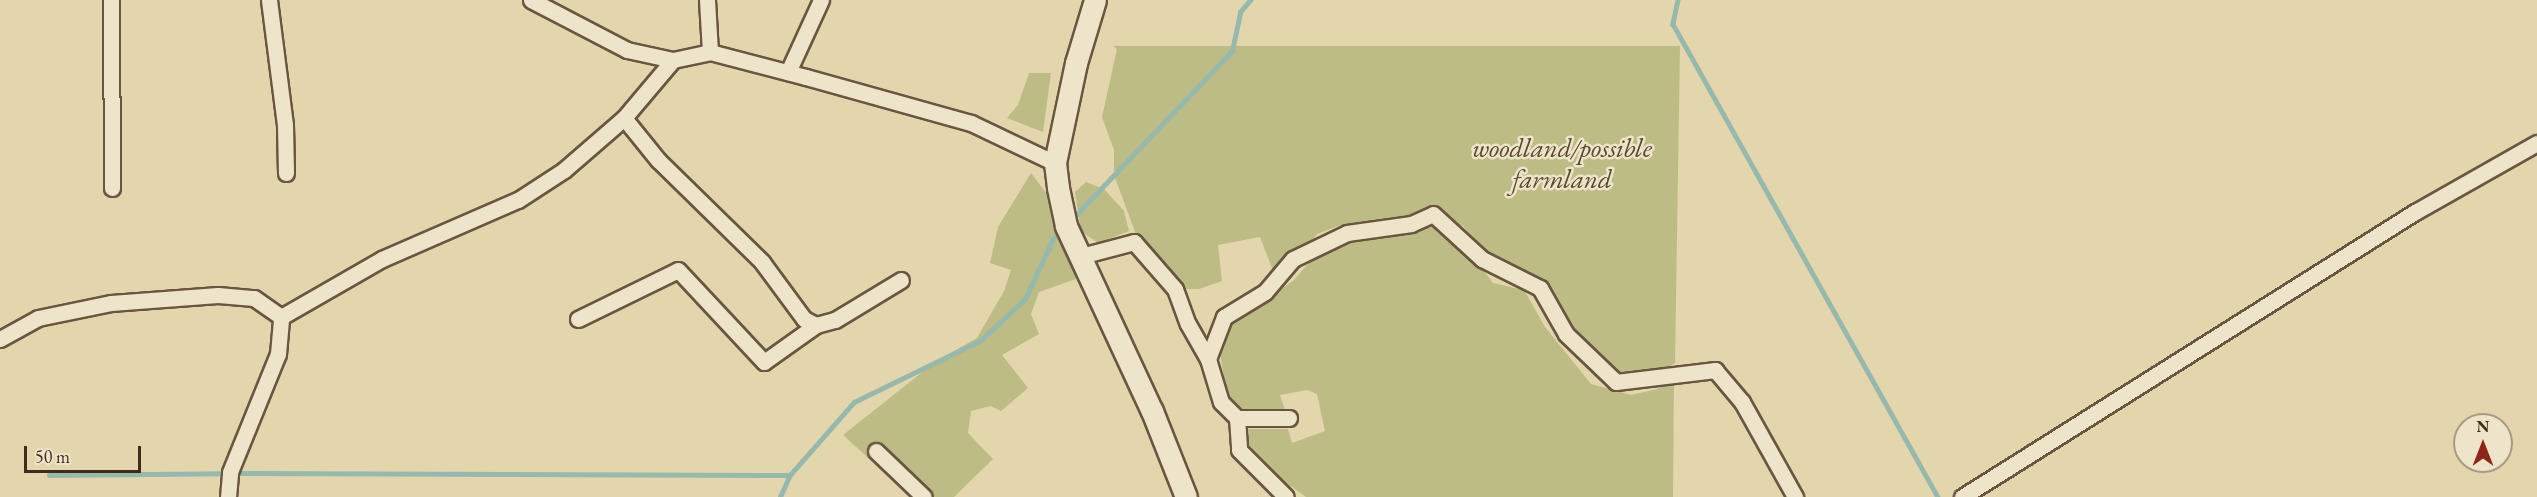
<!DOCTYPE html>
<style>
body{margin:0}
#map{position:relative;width:2537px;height:497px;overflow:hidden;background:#e4d6ac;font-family:"EB Garamond",serif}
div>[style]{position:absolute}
.green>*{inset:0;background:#bcbc84}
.stream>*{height:4.5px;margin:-2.25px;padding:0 2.25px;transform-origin:2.25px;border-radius:2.25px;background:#95b9ad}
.roads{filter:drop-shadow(2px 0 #6a5640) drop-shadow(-2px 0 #6a5640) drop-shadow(0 2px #6a5640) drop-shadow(0 -2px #6a5640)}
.minor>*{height:15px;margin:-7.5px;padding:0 7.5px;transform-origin:7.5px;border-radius:7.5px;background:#ede4c9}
.secondary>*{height:21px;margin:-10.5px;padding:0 10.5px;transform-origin:10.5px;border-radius:10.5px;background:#ede4c9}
span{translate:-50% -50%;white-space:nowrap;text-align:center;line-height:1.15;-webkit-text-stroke:5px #ede4c9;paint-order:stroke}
.park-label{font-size:27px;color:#5a4831;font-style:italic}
.north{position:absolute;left:2453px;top:413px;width:60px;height:60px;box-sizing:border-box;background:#ede4c9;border:2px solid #a89a84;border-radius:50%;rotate:0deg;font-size:16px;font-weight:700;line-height:24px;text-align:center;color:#412b1c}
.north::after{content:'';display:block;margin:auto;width:21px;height:27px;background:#8f2418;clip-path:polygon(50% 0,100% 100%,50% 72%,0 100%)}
.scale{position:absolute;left:24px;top:446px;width:117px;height:27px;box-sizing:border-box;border:3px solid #412b1c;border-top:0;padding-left:8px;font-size:18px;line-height:21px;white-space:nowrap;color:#412b1c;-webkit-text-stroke:4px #ede4c9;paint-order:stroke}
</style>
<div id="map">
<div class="green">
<div style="clip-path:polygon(1113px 46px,1680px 46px,1675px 363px,1651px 380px,1608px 379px,1525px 276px,1491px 262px,1463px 226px,1429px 214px,1389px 223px,1341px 225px,1317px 234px,1294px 265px,1275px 276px,1260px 237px,1218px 245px,1222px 281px,1199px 289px,1177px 289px,1137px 237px,1114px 175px,1114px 150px,1102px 117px,1117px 49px)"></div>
<div style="clip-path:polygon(1029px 73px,1051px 73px,1043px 132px,1007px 118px,1018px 105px)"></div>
<div style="clip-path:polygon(1031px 173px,1050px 198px,1076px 279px,1039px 292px,1031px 314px,1039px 334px,1002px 355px,1028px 388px,1001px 411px,991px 406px,971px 411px,968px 433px,993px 459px,954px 497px,911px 497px,843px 435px,935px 362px,977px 338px,1004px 291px,1011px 270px,990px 263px,998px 227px)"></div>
<div style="clip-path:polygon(1086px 182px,1104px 189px,1124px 211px,1129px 231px,1098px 243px,1081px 231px,1075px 192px)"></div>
<div style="clip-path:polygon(1441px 226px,1461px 241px,1493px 283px,1524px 290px,1545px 327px,1591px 384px,1631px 395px,1657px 389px,1674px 374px,1673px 497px,1306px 497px,1248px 455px,1245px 429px,1288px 429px,1292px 443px,1325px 431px,1317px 394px,1307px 390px,1280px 395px,1286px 413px,1242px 416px,1227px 397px,1218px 340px,1221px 329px,1293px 281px,1329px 240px)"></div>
</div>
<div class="stream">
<div style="left:1678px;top:0;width:25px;rotate:102deg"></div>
<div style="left:1673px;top:24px;width:542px;rotate:60.74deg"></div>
<div style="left:1072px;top:219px;width:232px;rotate:-46.4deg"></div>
<div style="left:1232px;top:51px;width:40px;rotate:-78deg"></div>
<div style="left:1240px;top:12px;width:16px;rotate:-50deg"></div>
<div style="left:234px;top:473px;width:556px;rotate:0.21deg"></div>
<div style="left:49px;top:475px;width:177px;rotate:-0.6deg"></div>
<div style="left:780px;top:497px;width:24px;rotate:-66deg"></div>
<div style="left:790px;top:475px;width:97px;rotate:-48.8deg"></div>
<div style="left:854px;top:402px;width:141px;rotate:-26deg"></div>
<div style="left:981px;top:340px;width:60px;rotate:-43deg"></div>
<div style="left:1025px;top:299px;width:66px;rotate:-65deg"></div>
<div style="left:1053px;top:239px;width:13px;rotate:-45deg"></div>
</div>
<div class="roads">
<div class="minor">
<div style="left:111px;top:0;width:188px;rotate:89.7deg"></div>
<div style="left:269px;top:0;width:126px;rotate:82.7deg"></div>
<div style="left:285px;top:125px;width:48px;rotate:88.8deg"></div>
<div style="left:531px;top:0;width:108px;rotate:27.5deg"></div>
<div style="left:627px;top:50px;width:47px;rotate:12.3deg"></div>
<div style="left:673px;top:60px;width:38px;rotate:-12deg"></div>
<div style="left:710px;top:52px;width:99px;rotate:14.6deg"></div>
<div style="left:806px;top:77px;width:171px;rotate:15.6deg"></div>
<div style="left:971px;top:123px;width:93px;rotate:25.5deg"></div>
<div style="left:707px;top:0;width:52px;rotate:86.7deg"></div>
<div style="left:788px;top:72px;width:79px;rotate:-65.4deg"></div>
<div style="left:624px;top:118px;width:54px;rotate:51deg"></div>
<div style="left:658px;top:160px;width:146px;rotate:44.4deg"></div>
<div style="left:762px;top:262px;width:71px;rotate:53.6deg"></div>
<div style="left:804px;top:319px;width:13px;rotate:27deg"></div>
<div style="left:816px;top:325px;width:20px;rotate:-15deg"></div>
<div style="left:835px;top:320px;width:77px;rotate:-31.2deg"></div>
<div style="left:1081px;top:256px;width:55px;rotate:-14.8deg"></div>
<div style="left:1134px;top:242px;width:62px;rotate:48.9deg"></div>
<div style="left:1175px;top:289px;width:37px;rotate:70deg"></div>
<div style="left:1188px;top:324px;width:40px;rotate:60.3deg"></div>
<div style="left:1208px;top:359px;width:45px;rotate:73.2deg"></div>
<div style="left:1221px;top:402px;width:23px;rotate:45deg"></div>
<div style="left:1237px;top:418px;width:32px;rotate:86deg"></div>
<div style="left:1239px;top:450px;width:66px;rotate:45deg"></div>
<div style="left:578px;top:319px;width:111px;rotate:-26.1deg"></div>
<div style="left:678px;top:270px;width:126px;rotate:46.9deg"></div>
<div style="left:764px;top:362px;width:64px;rotate:-35.4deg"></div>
<div style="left:0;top:339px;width:43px;rotate:-28.9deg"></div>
<div style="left:38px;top:318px;width:75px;rotate:-11.6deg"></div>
<div style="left:111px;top:303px;width:107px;rotate:-4.3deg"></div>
<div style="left:218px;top:295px;width:36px;rotate:5deg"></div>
<div style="left:254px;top:298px;width:33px;rotate:35deg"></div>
<div style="left:281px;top:317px;width:116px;rotate:-29.9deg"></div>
<div style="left:382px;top:259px;width:148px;rotate:-23.5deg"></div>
<div style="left:518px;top:200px;width:55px;rotate:-33.1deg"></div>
<div style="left:564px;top:170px;width:79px;rotate:-40.9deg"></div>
<div style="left:624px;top:118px;width:76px;rotate:-49.8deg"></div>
<div style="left:1208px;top:359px;width:45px;rotate:-69.1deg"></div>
<div style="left:1224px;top:317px;width:48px;rotate:-31.4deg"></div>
<div style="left:1265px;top:292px;width:43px;rotate:-49.7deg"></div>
<div style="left:1293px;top:259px;width:60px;rotate:-25.7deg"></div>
<div style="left:1347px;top:233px;width:65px;rotate:-8deg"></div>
<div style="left:1411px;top:224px;width:24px;rotate:-24deg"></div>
<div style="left:1433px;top:214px;width:67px;rotate:42.6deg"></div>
<div style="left:1482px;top:259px;width:65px;rotate:26.6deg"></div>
<div style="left:1540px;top:288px;width:53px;rotate:60.5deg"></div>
<div style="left:1566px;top:334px;width:69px;rotate:43.8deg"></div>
<div style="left:1616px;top:382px;width:100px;rotate:-6.9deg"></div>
<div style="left:1715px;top:370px;width:42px;rotate:49.8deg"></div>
<div style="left:1742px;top:402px;width:109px;rotate:60.8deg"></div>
<div style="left:1237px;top:418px;width:52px"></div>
<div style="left:876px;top:451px;width:66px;rotate:43.8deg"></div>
<div style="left:228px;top:497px;width:25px;rotate:-85deg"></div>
<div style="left:230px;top:472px;width:127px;rotate:-67.9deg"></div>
<div style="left:278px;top:354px;width:37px;rotate:-85deg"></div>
<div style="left:1962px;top:497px;width:535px;rotate:-32.18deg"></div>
<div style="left:2415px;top:212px;width:140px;rotate:-29.5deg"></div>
</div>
<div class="secondary">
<div style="left:1095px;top:0;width:66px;rotate:106.8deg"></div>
<div style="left:1076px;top:63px;width:102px;rotate:101.9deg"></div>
<div style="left:1055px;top:163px;width:25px;rotate:83deg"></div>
<div style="left:1058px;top:188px;width:39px;rotate:78deg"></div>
<div style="left:1066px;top:226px;width:204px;rotate:65.1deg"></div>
<div style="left:1152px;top:411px;width:92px;rotate:68.4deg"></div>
</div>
</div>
<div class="park-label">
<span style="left:1562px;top:163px">woodland/possible<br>farmland</span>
</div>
<div class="north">N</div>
<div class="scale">50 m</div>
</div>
